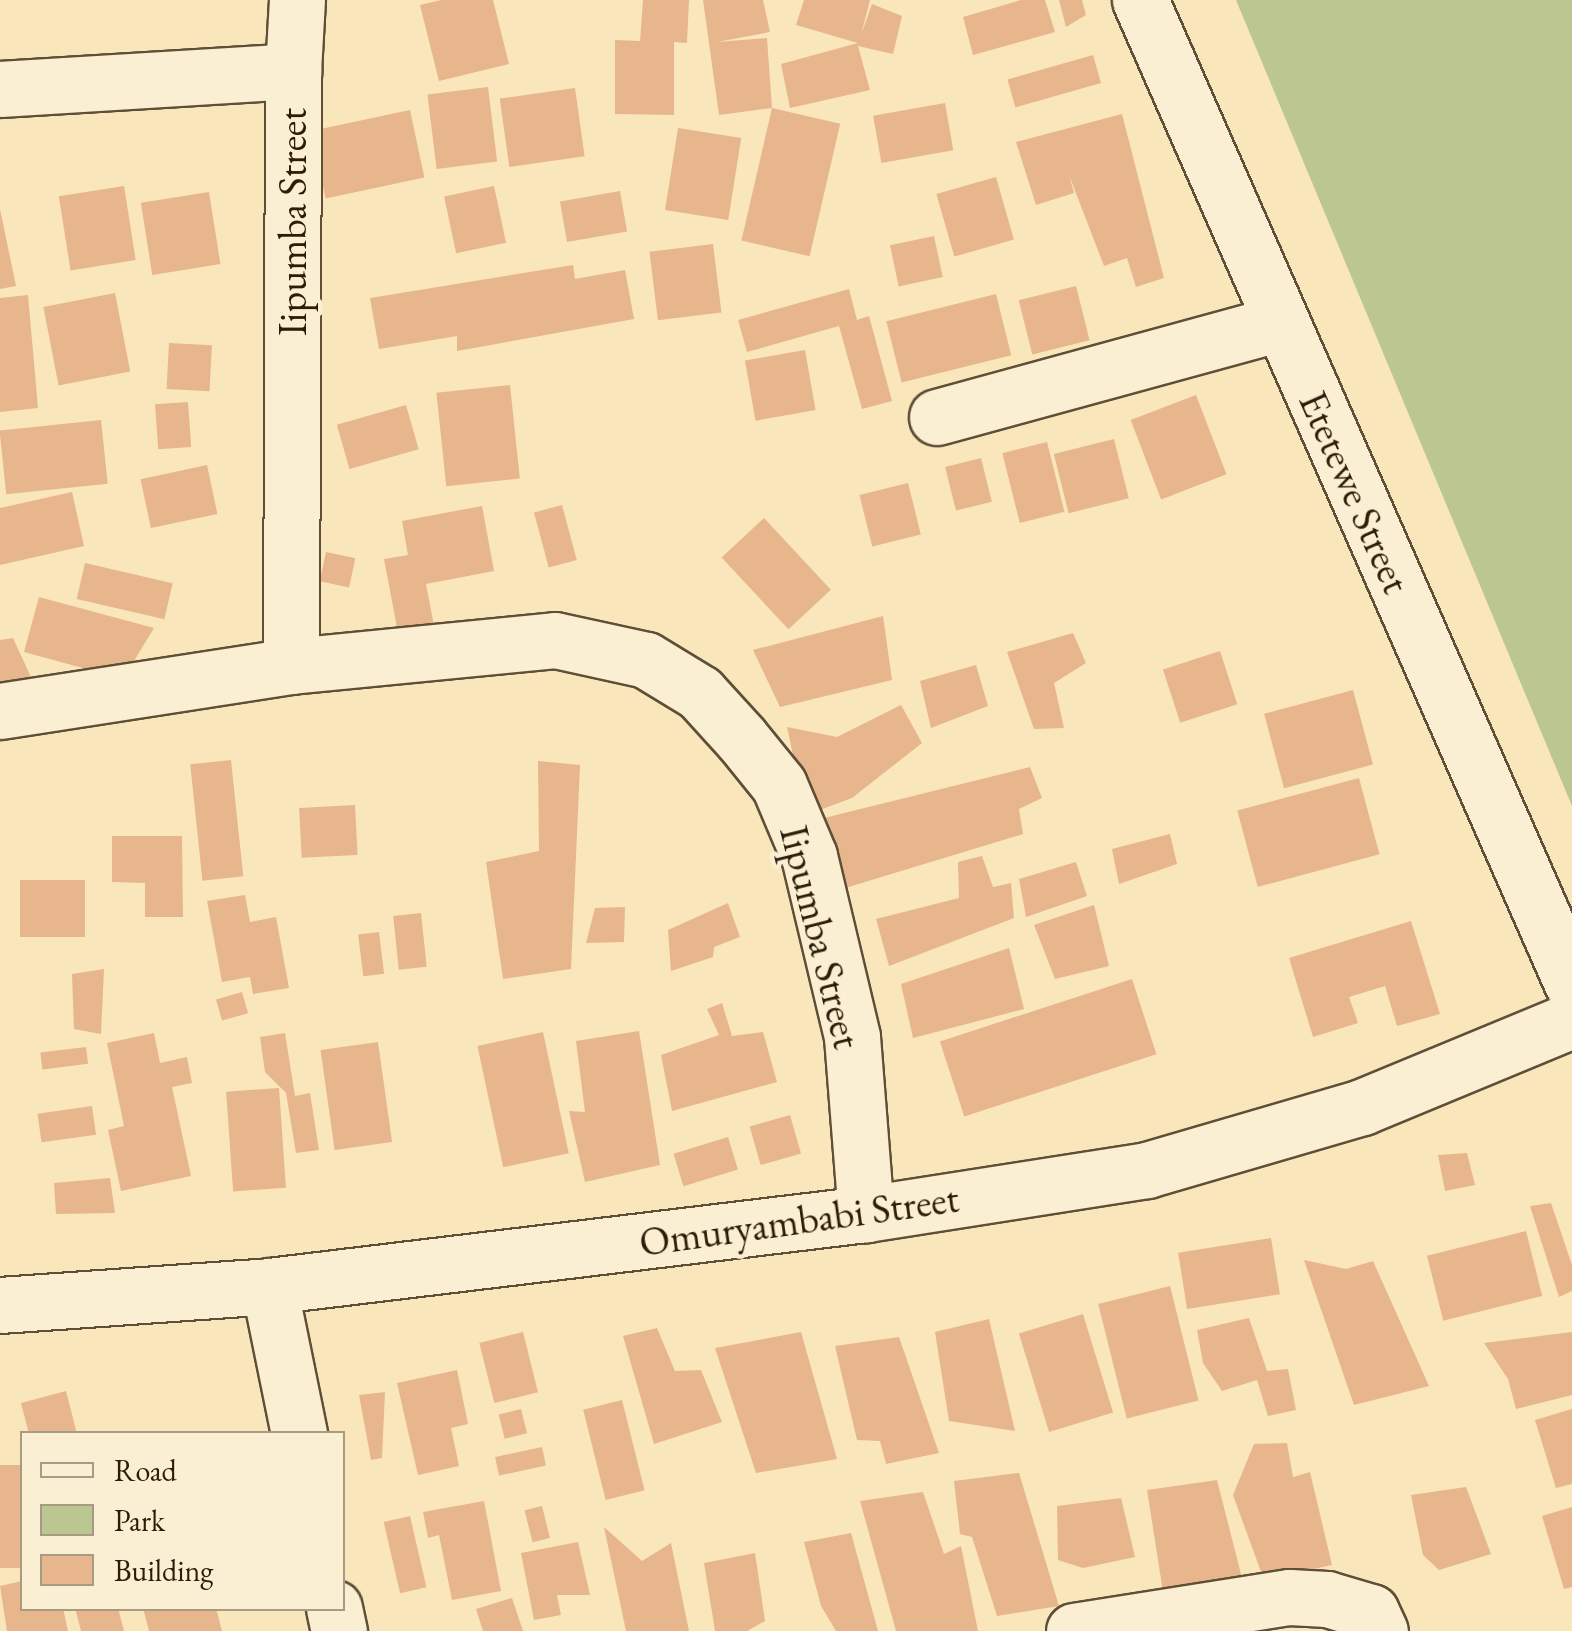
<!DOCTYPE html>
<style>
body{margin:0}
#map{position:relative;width:1572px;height:1631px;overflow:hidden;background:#f9e6bb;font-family:"EB Garamond",serif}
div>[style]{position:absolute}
.green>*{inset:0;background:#bcc691}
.building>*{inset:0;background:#e8b68d;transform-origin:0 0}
.roads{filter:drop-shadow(2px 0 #5f4f37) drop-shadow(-2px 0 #5f4f37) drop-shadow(0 2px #5f4f37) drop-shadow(0 -2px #5f4f37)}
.minor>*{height:55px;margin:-27.5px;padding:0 27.5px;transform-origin:27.5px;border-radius:27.5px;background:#fbefd3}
span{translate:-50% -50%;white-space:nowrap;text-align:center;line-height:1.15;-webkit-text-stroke:9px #fbefd3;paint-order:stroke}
.street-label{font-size:40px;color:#2c1d0b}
.legend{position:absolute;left:20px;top:1431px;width:325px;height:180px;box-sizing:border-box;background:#fbefd3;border:2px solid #a89b83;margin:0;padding:12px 18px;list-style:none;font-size:30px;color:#2c1d0b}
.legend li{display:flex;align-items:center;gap:20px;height:50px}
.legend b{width:50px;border:2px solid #a89b83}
</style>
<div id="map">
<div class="green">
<div style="clip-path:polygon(1236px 0,1572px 0,1572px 806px)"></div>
</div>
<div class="building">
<div style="clip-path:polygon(441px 0,493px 0,509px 64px,439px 81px,420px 5px)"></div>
<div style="clip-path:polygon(643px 0,689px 0,687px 43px,674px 42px,674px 115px,615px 114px,615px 40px,640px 41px)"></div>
<div style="clip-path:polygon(703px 0,763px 0,770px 32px,717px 42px,767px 38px,772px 108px,719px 115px)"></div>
<div style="clip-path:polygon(804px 0,870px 0,861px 35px,872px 4px,902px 16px,893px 54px,858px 46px,870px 90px,790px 108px,781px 64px,858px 43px,796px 25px)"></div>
<div style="clip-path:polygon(1021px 0,1045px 0,1055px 32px,973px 55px,963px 17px)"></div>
<div style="clip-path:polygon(1059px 0,1082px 0,1086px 15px,1066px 27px)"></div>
<div style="left:1093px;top:55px;width:29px;height:89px;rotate:74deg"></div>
<div style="left:488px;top:87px;width:75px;height:61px;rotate:83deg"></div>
<div style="left:575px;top:88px;width:69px;height:76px;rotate:82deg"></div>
<div style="left:945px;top:103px;width:48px;height:73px;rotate:80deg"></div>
<div style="left:772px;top:108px;width:70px;height:136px;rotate:13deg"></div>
<div style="left:410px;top:110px;width:69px;height:101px;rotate:78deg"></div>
<div style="clip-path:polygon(1122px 114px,1164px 278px,1136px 287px,1127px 258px,1104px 266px,1069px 175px,1074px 193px,1036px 205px,1016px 142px)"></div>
<div style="left:678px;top:128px;width:64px;height:83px;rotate:9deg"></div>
<div style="left:996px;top:177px;width:65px;height:62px;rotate:74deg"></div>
<div style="left:124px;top:186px;width:75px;height:66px;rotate:81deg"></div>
<div style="left:494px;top:186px;width:58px;height:51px;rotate:78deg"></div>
<div style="left:620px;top:191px;width:41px;height:61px;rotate:80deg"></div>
<div style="left:209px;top:192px;width:73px;height:69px;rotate:81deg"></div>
<div style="clip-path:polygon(0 209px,16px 286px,0 289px)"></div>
<div style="left:934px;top:236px;width:42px;height:45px;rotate:78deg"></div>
<div style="left:713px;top:244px;width:69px;height:64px;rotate:83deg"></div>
<div style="clip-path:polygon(573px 265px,575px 279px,625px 270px,634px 319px,457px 351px,457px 336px,379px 349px,370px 298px)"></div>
<div style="left:1076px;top:286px;width:56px;height:59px;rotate:76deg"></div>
<div style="clip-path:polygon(849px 289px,857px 320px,869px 316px,892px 401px,862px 409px,839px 326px,747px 352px,738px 320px)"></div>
<div style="left:115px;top:293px;width:80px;height:73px;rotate:79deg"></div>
<div style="left:996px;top:294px;width:63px;height:113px;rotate:76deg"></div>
<div style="clip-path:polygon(28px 295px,38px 408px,0 412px,0 298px)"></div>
<div style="left:169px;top:343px;width:43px;height:46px;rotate:3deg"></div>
<div style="left:805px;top:350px;width:61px;height:61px;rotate:80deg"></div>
<div style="left:510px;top:385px;width:94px;height:74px;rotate:84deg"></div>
<div style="left:1196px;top:395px;width:85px;height:70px;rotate:69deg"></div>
<div style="left:188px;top:402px;width:45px;height:33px;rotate:86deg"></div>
<div style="left:406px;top:405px;width:46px;height:72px;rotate:74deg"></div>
<div style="left:101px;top:420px;width:64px;height:102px;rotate:84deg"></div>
<div style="left:1114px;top:439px;width:61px;height:62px;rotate:76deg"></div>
<div style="left:1047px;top:442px;width:72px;height:46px;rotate:76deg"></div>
<div style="left:981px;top:458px;width:45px;height:37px;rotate:76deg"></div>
<div style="left:207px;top:465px;width:50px;height:68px;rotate:78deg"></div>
<div style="left:908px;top:483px;width:53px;height:50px;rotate:76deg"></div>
<div style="clip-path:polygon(72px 492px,84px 546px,0 565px,0 508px)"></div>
<div style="left:562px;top:505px;width:57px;height:29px;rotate:75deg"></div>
<div style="clip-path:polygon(482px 506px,494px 571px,426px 584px,434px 626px,398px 633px,384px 559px,408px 555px,402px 521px)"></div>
<div style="left:764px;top:518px;width:98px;height:58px;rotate:47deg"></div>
<div style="left:326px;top:552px;width:30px;height:30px;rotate:12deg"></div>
<div style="left:85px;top:563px;width:90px;height:37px;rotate:13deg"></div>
<div style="clip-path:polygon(39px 597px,154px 628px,123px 679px,24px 652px)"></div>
<div style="clip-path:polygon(883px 616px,892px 680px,780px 707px,753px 650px)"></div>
<div style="clip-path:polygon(1073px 633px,1086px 663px,1054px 683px,1064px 728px,1034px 729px,1007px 652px)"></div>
<div style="clip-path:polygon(13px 638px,35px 686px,0 692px,0 640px)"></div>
<div style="left:1220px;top:651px;width:56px;height:60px;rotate:72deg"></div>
<div style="clip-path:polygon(976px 665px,988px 706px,931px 728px,920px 681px)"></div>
<div style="left:1353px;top:690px;width:77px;height:92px;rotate:75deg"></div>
<div style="clip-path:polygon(901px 705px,922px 743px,852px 798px,806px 815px,787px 727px,837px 737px)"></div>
<div style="left:231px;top:760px;width:117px;height:41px;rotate:84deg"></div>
<div style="clip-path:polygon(538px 761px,580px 765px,571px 969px,503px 979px,486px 862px,539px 851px)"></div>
<div style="clip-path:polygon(1030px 767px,1042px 798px,1019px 809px,1023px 834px,842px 889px,820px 819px)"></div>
<div style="left:1359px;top:778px;width:79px;height:126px;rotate:75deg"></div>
<div style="left:355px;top:805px;width:50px;height:56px;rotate:87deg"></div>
<div style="clip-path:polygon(1170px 834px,1177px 864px,1119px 884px,1112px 849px)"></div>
<div style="clip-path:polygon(112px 836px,182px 836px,183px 917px,145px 917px,145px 883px,112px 882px)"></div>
<div style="clip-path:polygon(982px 856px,993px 887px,1011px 883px,1014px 918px,889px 966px,876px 919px,959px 898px,958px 862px)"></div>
<div style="clip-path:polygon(1076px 862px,1087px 896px,1026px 917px,1019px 879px)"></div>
<div style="left:85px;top:880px;width:57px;height:65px;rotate:90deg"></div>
<div style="clip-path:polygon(245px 895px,250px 922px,276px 917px,289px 988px,253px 994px,250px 977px,222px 982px,207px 901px)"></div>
<div style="clip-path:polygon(728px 903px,740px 937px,714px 947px,713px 957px,671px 971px,668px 930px)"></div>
<div style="clip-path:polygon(1094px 905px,1109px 966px,1055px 979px,1034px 925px)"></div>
<div style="clip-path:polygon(625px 907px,624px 942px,586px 943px,595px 908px)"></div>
<div style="left:421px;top:913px;width:54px;height:28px;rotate:84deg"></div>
<div style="clip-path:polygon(1411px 921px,1440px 1014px,1397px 1026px,1385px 986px,1349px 997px,1358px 1023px,1313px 1037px,1289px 958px)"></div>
<div style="left:379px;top:932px;width:42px;height:21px;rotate:83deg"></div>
<div style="clip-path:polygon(1009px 948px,1024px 1009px,913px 1038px,901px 984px)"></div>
<div style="clip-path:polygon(104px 969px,101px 1034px,74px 1029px,72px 974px)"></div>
<div style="left:1132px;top:979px;width:79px;height:202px;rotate:72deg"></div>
<div style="left:242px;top:992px;width:22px;height:27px;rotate:74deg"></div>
<div style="clip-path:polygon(722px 1003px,732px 1036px,763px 1032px,777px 1082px,672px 1111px,661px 1055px,719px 1035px,707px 1009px)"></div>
<div style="clip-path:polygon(639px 1031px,660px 1165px,585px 1182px,569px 1111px,585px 1112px,576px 1041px)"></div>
<div style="left:543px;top:1032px;width:124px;height:67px;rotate:78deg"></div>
<div style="clip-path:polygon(154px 1033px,160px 1063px,187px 1057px,192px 1083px,172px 1087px,191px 1176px,121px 1191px,108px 1130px,124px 1126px,107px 1043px)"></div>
<div style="clip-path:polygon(285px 1033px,295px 1096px,310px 1093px,319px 1150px,296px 1153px,286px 1093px,265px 1072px,260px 1037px)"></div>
<div style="left:378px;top:1042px;width:101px;height:58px;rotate:82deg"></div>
<div style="left:86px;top:1047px;width:17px;height:46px;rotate:83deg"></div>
<div style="left:279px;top:1088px;width:100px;height:53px;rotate:86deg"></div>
<div style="left:92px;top:1106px;width:29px;height:55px;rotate:82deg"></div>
<div style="left:790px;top:1115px;width:40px;height:42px;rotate:74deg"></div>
<div style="left:728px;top:1137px;width:34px;height:57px;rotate:73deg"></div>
<div style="clip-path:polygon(1467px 1153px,1475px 1185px,1445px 1191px,1438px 1155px)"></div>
<div style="clip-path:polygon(110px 1178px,115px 1213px,56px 1214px,54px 1183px)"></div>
<div style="clip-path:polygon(1551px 1203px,1572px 1265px,1572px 1291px,1559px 1297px,1530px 1206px)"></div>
<div style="left:1526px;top:1231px;width:67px;height:102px;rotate:76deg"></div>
<div style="left:1271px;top:1238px;width:57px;height:94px;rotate:81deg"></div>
<div style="clip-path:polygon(1304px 1260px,1346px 1269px,1373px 1261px,1429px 1386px,1354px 1405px)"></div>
<div style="left:1170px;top:1286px;width:118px;height:74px;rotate:76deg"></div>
<div style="left:1083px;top:1314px;width:103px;height:67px;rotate:73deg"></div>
<div style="clip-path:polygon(1249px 1318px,1267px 1371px,1288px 1369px,1296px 1410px,1268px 1416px,1257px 1380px,1222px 1391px,1203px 1363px,1197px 1330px)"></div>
<div style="clip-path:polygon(989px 1319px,1015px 1431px,949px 1421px,935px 1332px)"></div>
<div style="clip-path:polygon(657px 1328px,675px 1371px,701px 1370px,722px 1422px,654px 1444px,623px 1336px)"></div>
<div style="left:523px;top:1332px;width:62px;height:45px;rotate:76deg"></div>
<div style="clip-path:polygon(801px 1332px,837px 1459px,756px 1473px,715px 1348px)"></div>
<div style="clip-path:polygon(1572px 1332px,1572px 1395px,1516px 1409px,1508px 1379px,1484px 1343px)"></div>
<div style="clip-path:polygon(899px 1337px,939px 1453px,886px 1464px,880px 1441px,857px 1440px,835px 1346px)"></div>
<div style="clip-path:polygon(457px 1370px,468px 1424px,451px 1428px,459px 1466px,418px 1475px,397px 1383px)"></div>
<div style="clip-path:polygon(66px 1391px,77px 1434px,29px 1434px,21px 1403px)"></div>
<div style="clip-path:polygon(385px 1392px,382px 1458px,371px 1460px,359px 1395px)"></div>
<div style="left:622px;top:1400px;width:93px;height:40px;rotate:76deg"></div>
<div style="left:521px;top:1409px;width:25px;height:23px;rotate:76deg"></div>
<div style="clip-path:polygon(1572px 1409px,1572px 1484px,1556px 1488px,1535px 1420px)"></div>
<div style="clip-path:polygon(1287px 1443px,1293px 1477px,1310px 1472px,1332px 1565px,1264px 1580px,1233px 1495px,1254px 1444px)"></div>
<div style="left:542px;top:1447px;width:19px;height:48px;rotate:78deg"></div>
<div style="left:22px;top:1465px;width:103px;height:23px;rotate:90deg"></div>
<div style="clip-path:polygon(1019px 1473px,1059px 1606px,997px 1616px,972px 1537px,960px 1534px,954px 1481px)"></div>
<div style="clip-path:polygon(1217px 1480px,1243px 1582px,1164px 1598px,1147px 1490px)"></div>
<div style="clip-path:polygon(1466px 1487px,1491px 1554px,1439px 1570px,1423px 1555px,1411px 1495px)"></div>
<div style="clip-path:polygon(923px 1492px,944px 1554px,961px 1546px,978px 1631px,896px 1631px,860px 1501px)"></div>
<div style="clip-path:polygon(1121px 1498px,1135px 1557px,1083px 1568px,1058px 1560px,1057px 1506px)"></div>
<div style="clip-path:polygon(484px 1501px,501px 1591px,452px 1600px,439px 1535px,428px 1538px,423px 1512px)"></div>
<div style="left:542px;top:1506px;width:33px;height:18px;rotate:76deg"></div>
<div style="clip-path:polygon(1572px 1507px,1572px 1587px,1564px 1589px,1542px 1516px)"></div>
<div style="left:410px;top:1516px;width:73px;height:27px;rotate:77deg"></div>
<div style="clip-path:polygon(604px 1527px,642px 1561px,671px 1543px,689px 1631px,626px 1631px)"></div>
<div style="clip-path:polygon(851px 1533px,878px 1631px,836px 1631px,821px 1606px,804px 1542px)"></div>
<div style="clip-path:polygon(578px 1542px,590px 1595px,557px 1595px,561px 1615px,534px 1620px,521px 1553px)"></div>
<div style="clip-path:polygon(755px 1553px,765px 1621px,747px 1631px,715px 1631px,704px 1563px)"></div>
<div style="clip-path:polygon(22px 1581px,22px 1608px,63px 1608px,68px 1631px,7px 1631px,0 1586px)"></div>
<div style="clip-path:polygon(512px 1598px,523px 1631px,483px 1631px,476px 1609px)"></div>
<div style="clip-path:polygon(75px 1608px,118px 1608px,124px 1631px,81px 1631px)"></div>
<div style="clip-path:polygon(143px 1608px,216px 1608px,222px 1631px,149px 1631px)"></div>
</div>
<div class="roads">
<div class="minor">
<div style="left:1140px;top:0;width:1074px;rotate:66.28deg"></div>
<div style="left:293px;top:71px;width:71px;rotate:-86.8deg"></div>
<div style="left:0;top:89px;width:294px;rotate:-3.5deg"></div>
<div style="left:293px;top:71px;width:595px;rotate:90.19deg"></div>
<div style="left:937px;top:417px;width:356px;rotate:-15.3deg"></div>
<div style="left:0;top:711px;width:294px;rotate:-8.8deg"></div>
<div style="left:291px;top:666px;width:265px;rotate:-5.6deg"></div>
<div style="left:555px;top:640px;width:93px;rotate:12.4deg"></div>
<div style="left:646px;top:660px;width:63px;rotate:31.4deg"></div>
<div style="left:700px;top:693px;width:61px;rotate:47.7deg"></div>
<div style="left:741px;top:738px;width:60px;rotate:51deg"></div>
<div style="left:779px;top:785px;width:77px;rotate:67.1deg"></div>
<div style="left:809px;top:856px;width:186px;rotate:76.6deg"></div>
<div style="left:852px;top:1037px;width:178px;rotate:85.5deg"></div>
<div style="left:269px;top:1286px;width:151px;rotate:78.5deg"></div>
<div style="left:0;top:1305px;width:270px;rotate:-4deg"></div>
<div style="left:269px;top:1286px;width:601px;rotate:-6.88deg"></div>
<div style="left:866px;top:1214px;width:284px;rotate:-8.9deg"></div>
<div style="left:1147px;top:1170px;width:224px;rotate:-16.3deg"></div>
<div style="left:1362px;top:1107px;width:227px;rotate:-22.5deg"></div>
<div style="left:334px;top:1608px;width:24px;rotate:78deg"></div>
<div style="left:1074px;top:1631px;width:218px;rotate:-9deg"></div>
<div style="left:1289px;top:1597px;width:38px;rotate:3deg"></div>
<div style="left:1327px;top:1599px;width:46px;rotate:16.5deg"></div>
<div style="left:1371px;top:1612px;width:21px;rotate:65deg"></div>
</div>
</div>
<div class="street-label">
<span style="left:292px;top:222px;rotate:-90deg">Iipumba Street</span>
<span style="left:1355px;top:492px;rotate:66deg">Etetewe Street</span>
<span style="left:821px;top:937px;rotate:76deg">Iipumba Street</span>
<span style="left:799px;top:1220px;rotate:-8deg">Omuryambabi Street</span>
</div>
<ul class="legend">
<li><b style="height:12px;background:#fbefd3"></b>Road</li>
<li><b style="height:28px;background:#bcc691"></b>Park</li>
<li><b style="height:28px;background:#e8b68d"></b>Building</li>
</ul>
</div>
